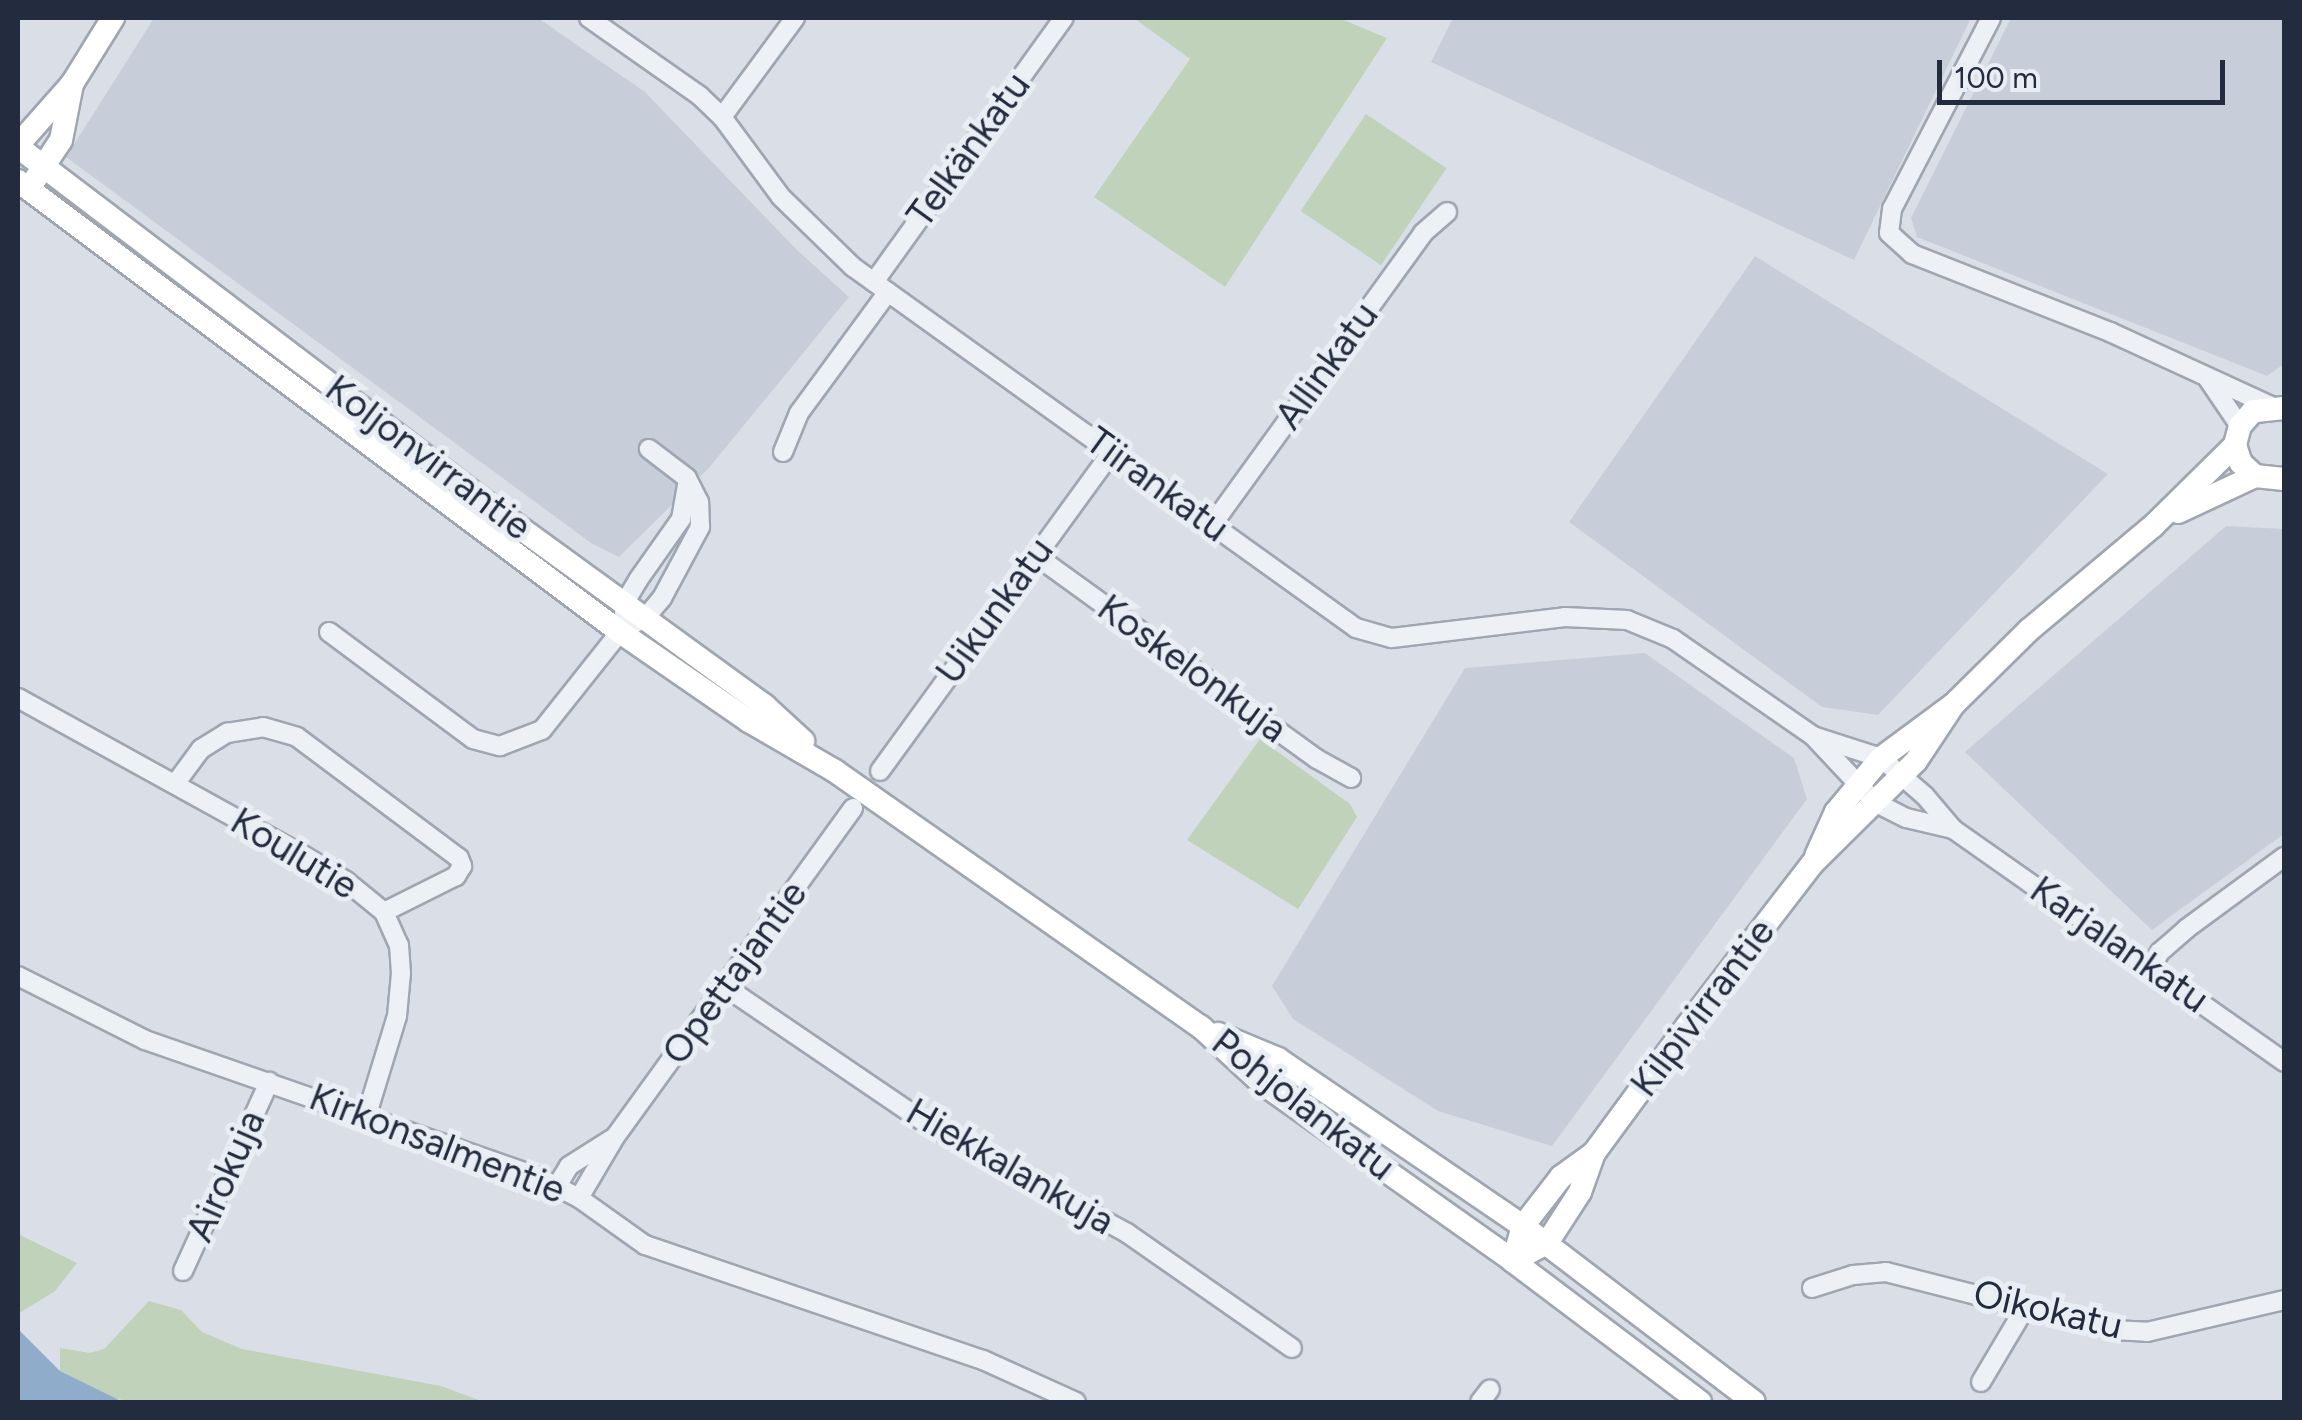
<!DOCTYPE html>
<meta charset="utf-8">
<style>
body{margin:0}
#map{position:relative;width:2302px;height:1420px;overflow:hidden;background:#dadfe7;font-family:Figtree,sans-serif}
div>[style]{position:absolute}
.built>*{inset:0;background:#c8ced9}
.green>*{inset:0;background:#c0d2ba;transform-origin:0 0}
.water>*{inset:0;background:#90accb}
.roads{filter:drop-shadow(2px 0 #9fa6b1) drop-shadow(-2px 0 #9fa6b1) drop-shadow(0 2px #9fa6b1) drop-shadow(0 -2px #9fa6b1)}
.street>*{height:18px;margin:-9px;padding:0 9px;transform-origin:9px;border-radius:9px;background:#edf0f5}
.secondary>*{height:22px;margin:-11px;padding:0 11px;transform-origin:11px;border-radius:11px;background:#fff}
span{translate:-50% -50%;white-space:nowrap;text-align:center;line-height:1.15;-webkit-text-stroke:10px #e9eef5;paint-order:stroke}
.street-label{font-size:38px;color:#232c3e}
.frame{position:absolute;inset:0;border:20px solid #232c3e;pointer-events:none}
.scale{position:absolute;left:1937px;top:60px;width:288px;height:45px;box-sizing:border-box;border:5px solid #232c3e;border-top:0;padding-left:12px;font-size:30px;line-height:35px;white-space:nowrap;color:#232c3e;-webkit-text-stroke:8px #e9eef5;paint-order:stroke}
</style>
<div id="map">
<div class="built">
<div style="clip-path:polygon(154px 18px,538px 18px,645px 92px,796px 249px,849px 297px,708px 469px,619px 557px,591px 543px,66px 157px)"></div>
<div style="clip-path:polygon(1453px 18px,1971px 18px,1854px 260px,1431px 62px)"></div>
<div style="clip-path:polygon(2011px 18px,2284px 18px,2284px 364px,2267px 376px,1917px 237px,1911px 218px)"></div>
<div style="clip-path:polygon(1755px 256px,2108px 474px,1878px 715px,1822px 707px,1569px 522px)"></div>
<div style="clip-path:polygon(2226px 526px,2284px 529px,2284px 834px,2152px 930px,1965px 752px)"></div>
<div style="clip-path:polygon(1645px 653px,1794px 758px,1807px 799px,1552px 1146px,1438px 1111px,1293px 1019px,1272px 986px,1465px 668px)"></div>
</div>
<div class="green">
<div style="clip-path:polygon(1134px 18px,1339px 18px,1387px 38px,1225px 287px,1094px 197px,1190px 59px)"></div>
<div style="left:1366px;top:114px;width:97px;height:117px;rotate:34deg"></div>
<div style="clip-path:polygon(1260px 739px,1350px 804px,1357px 817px,1298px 909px,1187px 840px)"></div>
<div style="clip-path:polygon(18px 1234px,77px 1263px,55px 1291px,18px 1314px)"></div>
<div style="clip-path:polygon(149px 1301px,181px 1310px,202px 1332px,242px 1349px,441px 1386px,484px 1402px,136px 1402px,105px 1397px,60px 1371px,60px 1348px,90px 1353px,104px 1349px)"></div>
</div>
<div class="water">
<div style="clip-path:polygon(18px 1329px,60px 1371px,123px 1402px,18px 1402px)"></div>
</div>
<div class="roads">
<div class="street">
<div style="left:589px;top:18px;width:136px;rotate:35.1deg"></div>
<div style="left:700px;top:96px;width:30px;rotate:44deg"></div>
<div style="left:722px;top:117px;width:99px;rotate:53.6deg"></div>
<div style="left:781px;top:197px;width:100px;rotate:44.2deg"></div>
<div style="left:853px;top:267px;width:619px;rotate:35.67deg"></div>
<div style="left:1356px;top:628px;width:37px;rotate:16deg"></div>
<div style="left:1392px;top:638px;width:174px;rotate:-6.9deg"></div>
<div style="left:1565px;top:617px;width:62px;rotate:2.8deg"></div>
<div style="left:1627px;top:620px;width:50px;rotate:22.4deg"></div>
<div style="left:1673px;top:639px;width:170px;rotate:34.7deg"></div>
<div style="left:1991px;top:18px;width:215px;rotate:117.4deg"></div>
<div style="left:1892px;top:209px;width:24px;rotate:97deg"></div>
<div style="left:1889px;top:233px;width:31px;rotate:42deg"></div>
<div style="left:1912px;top:254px;width:213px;rotate:21.5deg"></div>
<div style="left:2110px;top:332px;width:177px;rotate:24.7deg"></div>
<div style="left:722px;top:117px;width:123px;rotate:-53.6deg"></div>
<div style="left:874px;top:282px;width:325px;rotate:-54.3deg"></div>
<div style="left:2208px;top:379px;width:57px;rotate:55.8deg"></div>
<div style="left:783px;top:452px;width:42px;rotate:-67.7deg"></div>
<div style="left:799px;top:413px;width:150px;rotate:-53.7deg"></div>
<div style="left:1212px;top:525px;width:360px;rotate:-54.1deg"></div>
<div style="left:1423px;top:233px;width:32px;rotate:-41deg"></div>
<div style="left:1035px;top:555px;width:348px;rotate:35.9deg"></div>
<div style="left:1317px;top:759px;width:39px;rotate:29deg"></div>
<div style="left:624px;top:614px;width:12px;rotate:-85deg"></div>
<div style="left:625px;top:602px;width:26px;rotate:-59deg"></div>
<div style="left:638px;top:580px;width:75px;rotate:-54.8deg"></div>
<div style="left:681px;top:519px;width:36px;rotate:-80deg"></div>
<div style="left:329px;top:632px;width:179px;rotate:36.6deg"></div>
<div style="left:473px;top:739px;width:28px;rotate:15deg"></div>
<div style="left:500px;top:746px;width:45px;rotate:-20.9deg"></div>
<div style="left:542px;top:730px;width:125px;rotate:-51.5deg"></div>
<div style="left:620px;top:632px;width:30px;rotate:-30deg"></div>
<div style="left:646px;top:617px;width:25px;rotate:-50deg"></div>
<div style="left:662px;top:598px;width:81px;rotate:-61.8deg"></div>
<div style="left:700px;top:527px;width:25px;rotate:-92deg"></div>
<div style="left:699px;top:502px;width:27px;rotate:-117deg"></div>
<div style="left:687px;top:478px;width:48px;rotate:-142.7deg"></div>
<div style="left:18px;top:698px;width:323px;rotate:28.9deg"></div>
<div style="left:301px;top:854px;width:52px;rotate:31deg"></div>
<div style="left:346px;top:881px;width:49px;rotate:39.2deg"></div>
<div style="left:384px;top:912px;width:36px;rotate:66deg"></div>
<div style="left:399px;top:945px;width:28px;rotate:86deg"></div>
<div style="left:401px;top:973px;width:43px;rotate:95.3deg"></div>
<div style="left:397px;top:1016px;width:102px;rotate:107deg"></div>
<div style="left:880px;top:771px;width:394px;rotate:-54deg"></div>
<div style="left:175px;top:784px;width:44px;rotate:-53.4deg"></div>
<div style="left:201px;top:749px;width:31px;rotate:-32deg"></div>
<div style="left:227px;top:733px;width:36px;rotate:-9deg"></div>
<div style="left:263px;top:727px;width:35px;rotate:16deg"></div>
<div style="left:297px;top:737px;width:202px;rotate:36.8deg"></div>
<div style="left:459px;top:858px;width:9px;rotate:69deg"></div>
<div style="left:462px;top:866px;width:12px;rotate:121deg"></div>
<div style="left:456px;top:876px;width:80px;rotate:153.4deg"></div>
<div style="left:1953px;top:829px;width:48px;rotate:-166.8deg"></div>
<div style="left:1906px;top:818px;width:35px;rotate:-153deg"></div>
<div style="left:1875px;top:802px;width:91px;rotate:-133.2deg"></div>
<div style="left:1813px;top:736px;width:71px;rotate:17.9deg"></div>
<div style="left:1881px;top:758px;width:58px;rotate:40.8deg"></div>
<div style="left:1925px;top:796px;width:43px;rotate:49.7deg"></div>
<div style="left:1953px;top:829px;width:405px;rotate:35.1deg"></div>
<div style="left:2151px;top:968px;width:18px;rotate:-61deg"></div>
<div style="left:2160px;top:952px;width:35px;rotate:-41deg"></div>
<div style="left:2186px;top:929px;width:122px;rotate:-36.3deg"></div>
<div style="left:18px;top:976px;width:142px;rotate:26.7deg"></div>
<div style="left:145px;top:1040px;width:416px;rotate:19.2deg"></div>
<div style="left:538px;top:1177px;width:46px;rotate:27.1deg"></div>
<div style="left:579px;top:1198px;width:81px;rotate:35.5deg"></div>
<div style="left:645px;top:1245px;width:357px;rotate:18.8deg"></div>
<div style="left:983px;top:1360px;width:102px;rotate:24.3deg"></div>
<div style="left:727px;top:988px;width:242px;rotate:34.2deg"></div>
<div style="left:927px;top:1124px;width:228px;rotate:28.6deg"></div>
<div style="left:1127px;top:1233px;width:201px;rotate:34.9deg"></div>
<div style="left:557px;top:1186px;width:23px;rotate:-59deg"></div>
<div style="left:569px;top:1166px;width:49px;rotate:-32.4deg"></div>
<div style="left:579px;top:1198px;width:71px;rotate:-59.5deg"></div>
<div style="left:615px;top:1137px;width:406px;rotate:-54.1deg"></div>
<div style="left:183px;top:1271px;width:208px;rotate:-65.5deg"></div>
<div style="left:1812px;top:1288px;width:43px;rotate:-17.6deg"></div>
<div style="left:1853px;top:1275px;width:33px;rotate:-5deg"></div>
<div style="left:1886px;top:1272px;width:234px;rotate:14.3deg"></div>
<div style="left:2113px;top:1330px;width:34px;rotate:3deg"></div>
<div style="left:2147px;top:1332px;width:141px;rotate:-13.1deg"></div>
<div style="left:1981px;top:1382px;width:86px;rotate:-59.3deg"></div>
<div style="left:1480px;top:1402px;width:16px;rotate:-52deg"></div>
</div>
<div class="secondary">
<div style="left:18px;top:145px;width:81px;rotate:-48.5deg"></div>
<div style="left:72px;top:84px;width:78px;rotate:-58.2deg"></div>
<div style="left:18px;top:147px;width:607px;rotate:37.23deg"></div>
<div style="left:501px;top:514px;width:326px;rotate:36deg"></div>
<div style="left:765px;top:706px;width:52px;rotate:42.6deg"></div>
<div style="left:36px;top:178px;width:45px;rotate:-56.7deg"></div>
<div style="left:61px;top:140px;width:57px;rotate:-78.9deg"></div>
<div style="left:18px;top:181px;width:752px;rotate:36.84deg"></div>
<div style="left:620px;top:632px;width:157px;rotate:34.6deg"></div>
<div style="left:749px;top:721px;width:99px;rotate:30.2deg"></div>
<div style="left:835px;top:771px;width:447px;rotate:35deg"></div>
<div style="left:1201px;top:1027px;width:83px;rotate:42.6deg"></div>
<div style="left:1262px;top:1083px;width:308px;rotate:35.3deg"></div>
<div style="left:1513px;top:1261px;width:234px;rotate:37deg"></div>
<div style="left:2284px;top:408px;width:31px;rotate:174deg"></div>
<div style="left:2253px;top:411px;width:20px;rotate:131deg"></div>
<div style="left:2240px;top:426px;width:20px;rotate:105deg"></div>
<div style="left:2235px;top:445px;width:19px;rotate:72deg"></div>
<div style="left:2241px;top:463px;width:19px;rotate:43deg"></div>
<div style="left:2255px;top:476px;width:29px;rotate:6deg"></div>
<div style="left:2178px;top:512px;width:85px;rotate:-25.1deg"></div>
<div style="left:1816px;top:856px;width:48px;rotate:-65.6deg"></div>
<div style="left:1836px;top:812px;width:70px;rotate:-50.2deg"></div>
<div style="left:1881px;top:758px;width:89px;rotate:-36.4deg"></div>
<div style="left:1953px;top:705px;width:107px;rotate:-44.6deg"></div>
<div style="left:2029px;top:630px;width:162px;rotate:-40deg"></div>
<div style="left:2153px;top:526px;width:115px;rotate:-44.6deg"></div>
<div style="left:1218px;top:1034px;width:65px;rotate:22.6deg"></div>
<div style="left:1278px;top:1059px;width:297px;rotate:34.3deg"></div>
<div style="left:1523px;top:1226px;width:290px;rotate:37.3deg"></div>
<div style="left:1513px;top:1261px;width:38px;rotate:-28deg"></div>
<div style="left:1547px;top:1243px;width:61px;rotate:-57.1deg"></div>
<div style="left:1580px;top:1192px;width:41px;rotate:-70.3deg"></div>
<div style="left:1594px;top:1153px;width:159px;rotate:-53.7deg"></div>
<div style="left:1688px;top:1025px;width:203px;rotate:-52.4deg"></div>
<div style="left:1812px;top:864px;width:146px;rotate:-44.7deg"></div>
<div style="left:1916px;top:761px;width:67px;rotate:-56.5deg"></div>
<div style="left:1513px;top:1261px;width:36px;rotate:-74deg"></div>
<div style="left:1523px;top:1226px;width:62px;rotate:-52.2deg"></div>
<div style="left:1561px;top:1177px;width:41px;rotate:-36deg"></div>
</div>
</div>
<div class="street-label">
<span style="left:969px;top:150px;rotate:-54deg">Telkänkatu</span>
<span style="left:1327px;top:366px;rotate:-54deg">Allinkatu</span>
<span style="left:428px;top:458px;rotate:37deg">Koljonvirrantie</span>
<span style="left:1157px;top:485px;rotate:36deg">Tiirankatu</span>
<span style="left:995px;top:611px;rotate:-54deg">Uikunkatu</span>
<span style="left:1192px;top:669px;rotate:36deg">Koskelonkuja</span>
<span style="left:294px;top:854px;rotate:31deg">Koulutie</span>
<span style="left:2119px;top:945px;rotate:35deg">Karjalankatu</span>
<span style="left:735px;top:973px;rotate:-54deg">Opettajantie</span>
<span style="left:1703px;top:1008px;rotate:-53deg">Kilpivirrantie</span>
<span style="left:1303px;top:1105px;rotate:38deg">Pohjolankatu</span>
<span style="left:437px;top:1144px;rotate:21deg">Kirkonsalmentie</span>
<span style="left:1010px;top:1167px;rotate:30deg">Hiekkalankuja</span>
<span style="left:226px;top:1176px;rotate:-66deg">Airokuja</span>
<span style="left:2048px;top:1310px;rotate:13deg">Oikokatu</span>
</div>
<div class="frame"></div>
<div class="scale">100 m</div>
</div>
